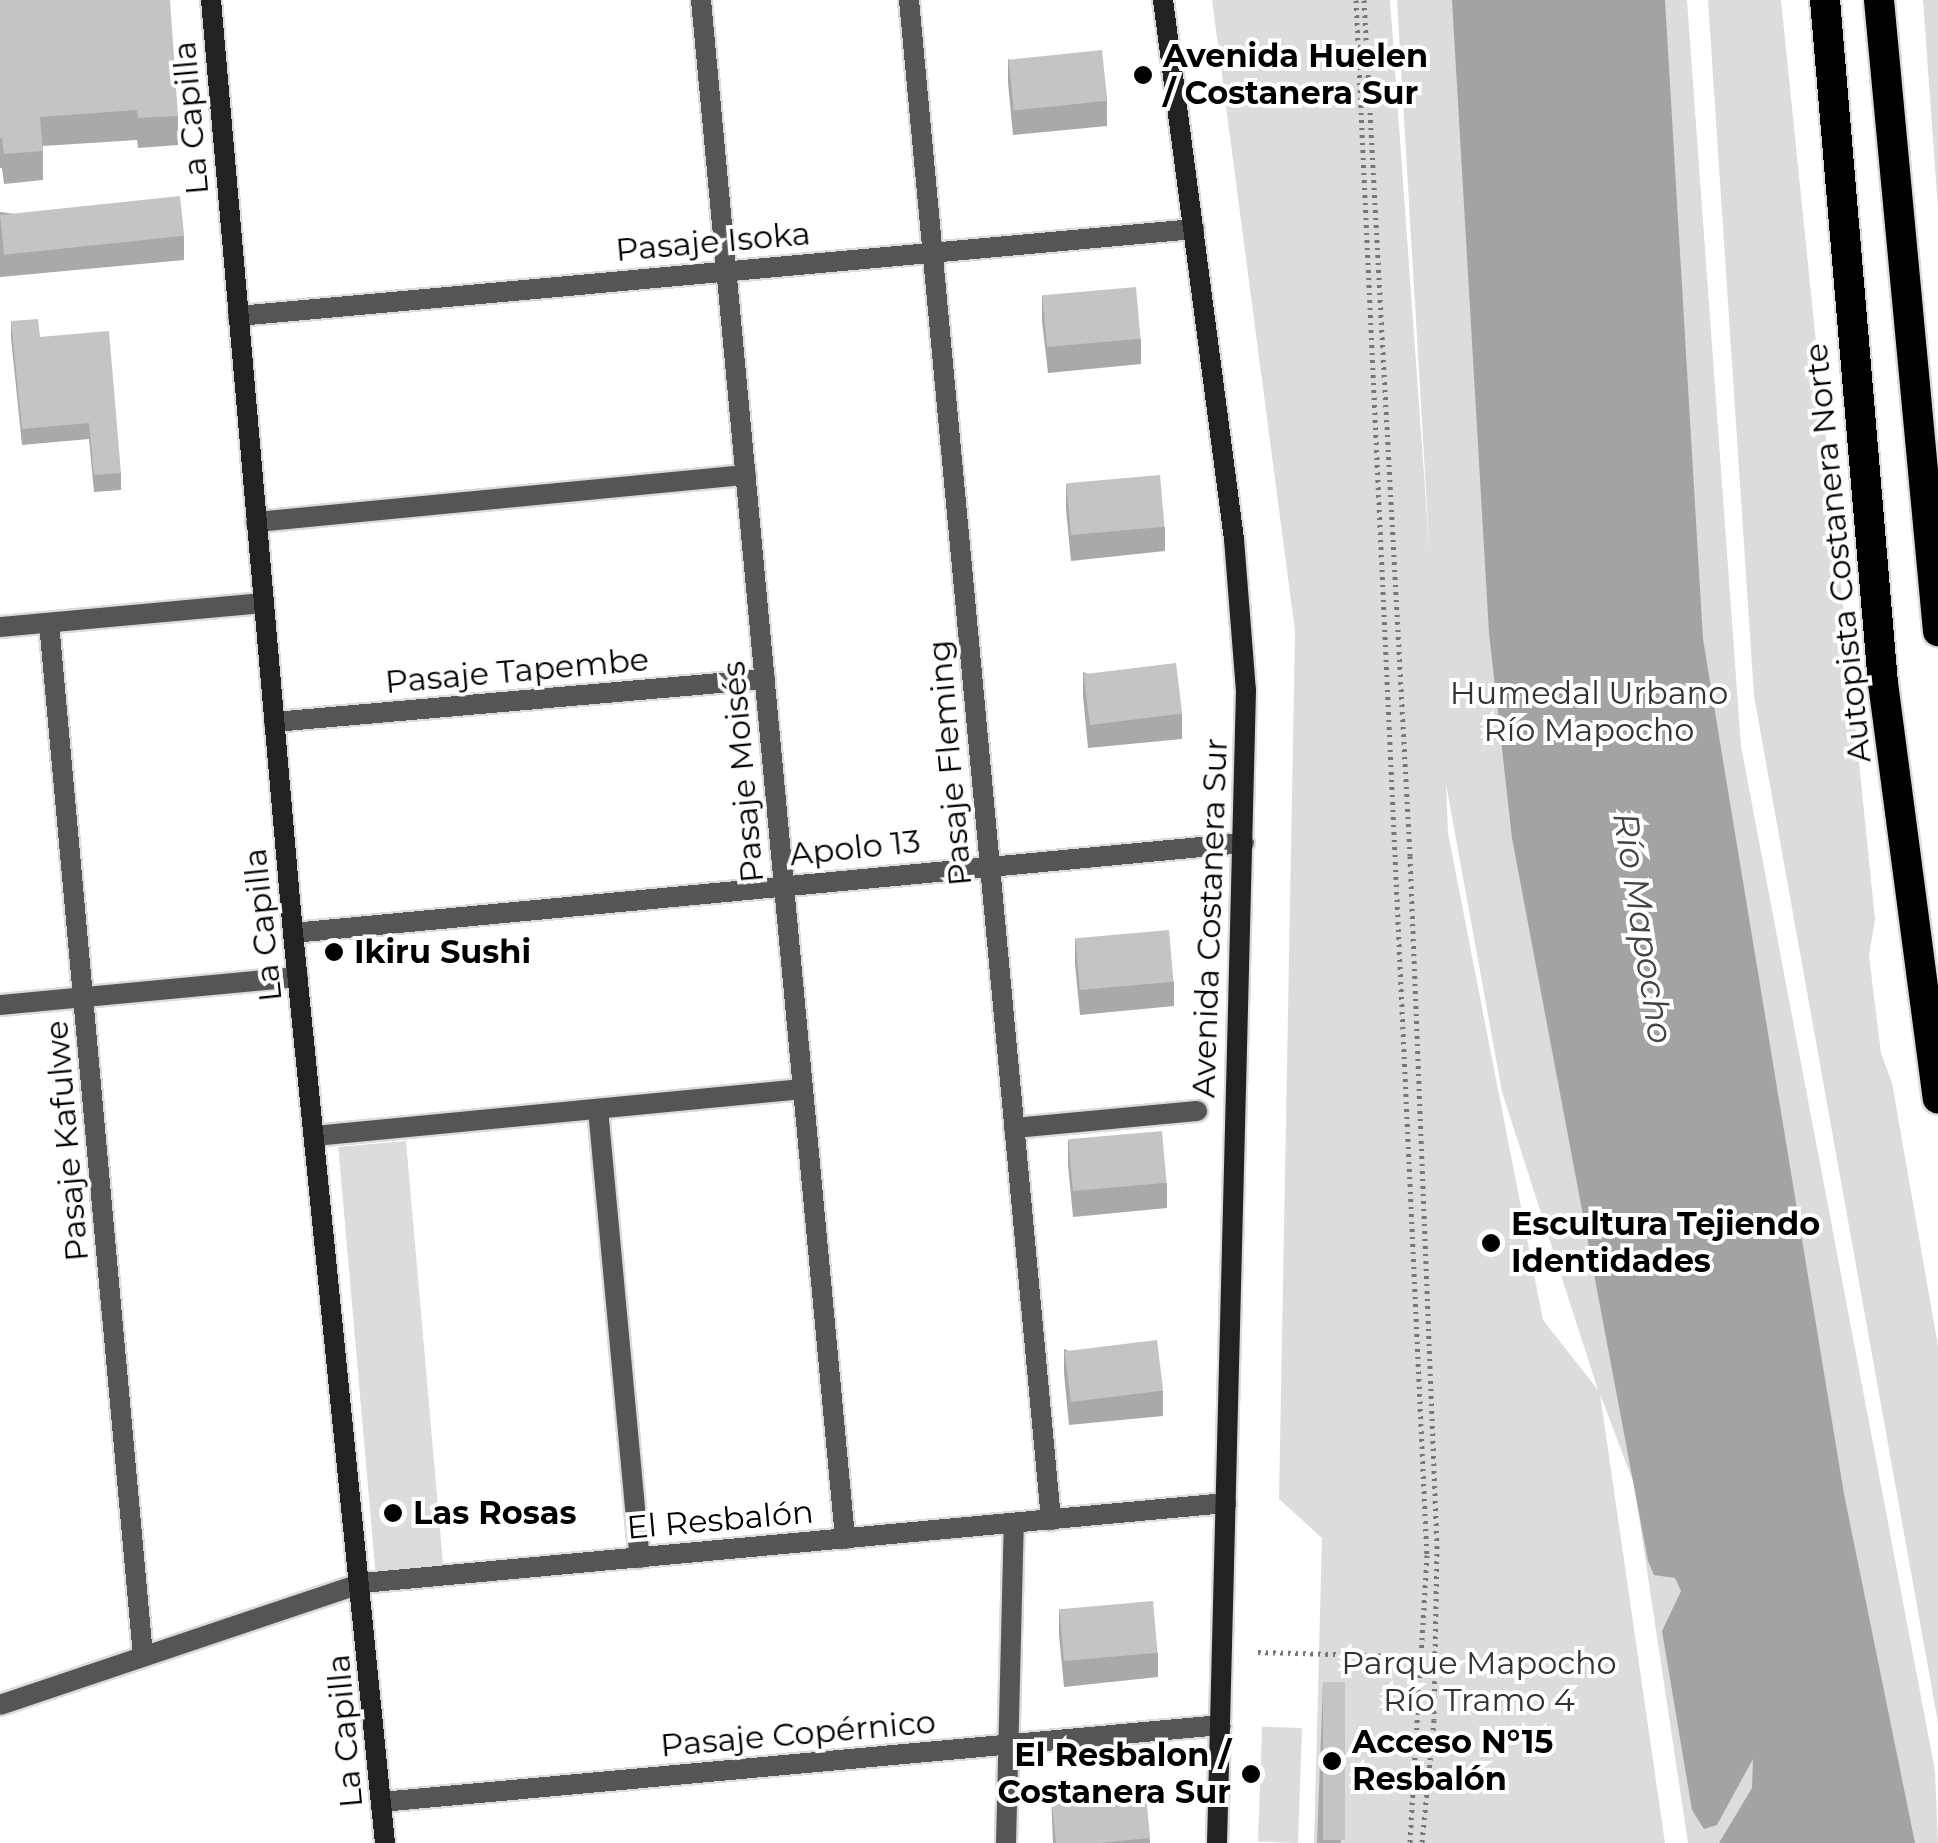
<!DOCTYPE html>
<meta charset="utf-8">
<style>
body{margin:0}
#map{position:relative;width:1938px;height:1843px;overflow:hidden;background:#fff;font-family:Montserrat,sans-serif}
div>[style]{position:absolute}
.green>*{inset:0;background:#dcdcdc;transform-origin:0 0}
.water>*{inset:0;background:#a3a3a3}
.path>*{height:5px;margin-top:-2.5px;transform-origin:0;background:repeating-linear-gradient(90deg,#777 0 2.5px,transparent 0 7.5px)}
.roads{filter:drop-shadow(2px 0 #dbdbdb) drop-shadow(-2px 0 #dbdbdb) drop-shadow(0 2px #dbdbdb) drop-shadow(0 -2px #dbdbdb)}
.street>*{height:20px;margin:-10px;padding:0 10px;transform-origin:10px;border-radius:10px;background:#555}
.secondary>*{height:20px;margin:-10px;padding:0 10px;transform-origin:10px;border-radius:10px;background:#222}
.highway>*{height:30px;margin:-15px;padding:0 15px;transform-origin:15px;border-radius:15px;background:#000}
.wall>*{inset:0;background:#a9a9a9}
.building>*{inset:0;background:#c4c4c4;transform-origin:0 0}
.dots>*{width:28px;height:28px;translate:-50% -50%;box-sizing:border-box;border:5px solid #fff;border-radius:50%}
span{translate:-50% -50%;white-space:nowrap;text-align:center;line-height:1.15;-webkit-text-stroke:8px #fff;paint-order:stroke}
.poi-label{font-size:32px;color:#000;font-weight:700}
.left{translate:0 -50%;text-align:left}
.right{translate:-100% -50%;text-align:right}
.street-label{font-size:32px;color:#000}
.park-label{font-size:32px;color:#333}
.water-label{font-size:35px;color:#444;font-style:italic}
</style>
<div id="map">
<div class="green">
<div style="clip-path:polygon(evenodd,1212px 0,1390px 0,1430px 558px,1397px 0,1687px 0,1741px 746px,1935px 1771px,1938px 1843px,1688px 1843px,1634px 1484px,1600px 1394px,1665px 1843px,1314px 1843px,1322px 1538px,1279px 1499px,1295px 631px,1212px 0,1446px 784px,1502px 1092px,1598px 1390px,1543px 1320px,1448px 833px,1446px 784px)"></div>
<div style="clip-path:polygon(1708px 0,1781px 0,1875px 919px,1869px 956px,1881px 1053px,1892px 1083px,1938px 1346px,1938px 1723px,1754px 696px)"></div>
<div style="clip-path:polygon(1923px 0,1938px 0,1938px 209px)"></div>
<div style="left:406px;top:1141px;width:425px;height:68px;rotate:85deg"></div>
<div style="left:1302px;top:1728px;width:115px;height:40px;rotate:92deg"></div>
</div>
<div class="water">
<div style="clip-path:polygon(1452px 0,1665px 0,1703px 639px,1844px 1494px,1915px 1843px,1719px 1843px,1752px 1788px,1753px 1759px,1717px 1825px,1704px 1829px,1692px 1810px,1662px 1631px,1681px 1591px,1675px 1578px,1654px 1575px,1648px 1561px,1512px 838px,1489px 633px)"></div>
</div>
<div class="path">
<div style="left:1356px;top:0;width:1557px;rotate:87.39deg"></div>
<div style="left:1427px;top:1555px;width:289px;rotate:93.4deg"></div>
<div style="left:1364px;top:0;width:857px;rotate:86.92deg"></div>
<div style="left:1410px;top:856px;width:691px;rotate:87.76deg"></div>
<div style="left:1437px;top:1546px;width:174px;rotate:91deg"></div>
<div style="left:1434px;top:1720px;width:124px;rotate:95.6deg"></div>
<div style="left:1258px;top:1652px;width:177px;rotate:1.6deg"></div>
</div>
<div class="roads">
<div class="street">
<div style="left:701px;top:0;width:1546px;rotate:84.65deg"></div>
<div style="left:909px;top:0;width:1527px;rotate:84.66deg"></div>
<div style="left:238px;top:316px;width:960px;rotate:-5.2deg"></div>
<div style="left:256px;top:522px;width:492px;rotate:-5.5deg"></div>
<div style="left:49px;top:623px;width:1036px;rotate:84.8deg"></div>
<div style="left:0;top:627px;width:265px;rotate:-5.2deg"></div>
<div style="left:274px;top:722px;width:493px;rotate:-5deg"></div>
<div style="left:293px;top:933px;width:955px;rotate:-5.41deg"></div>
<div style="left:0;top:1005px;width:299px;rotate:-5.4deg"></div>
<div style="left:598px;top:1109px;width:451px;rotate:84.7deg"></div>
<div style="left:1014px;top:1128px;width:184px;rotate:-5.3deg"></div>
<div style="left:314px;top:1136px;width:491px;rotate:-5.5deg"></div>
<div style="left:0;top:1705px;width:382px;rotate:-18.6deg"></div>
<div style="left:362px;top:1583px;width:868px;rotate:-5.29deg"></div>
<div style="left:381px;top:1802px;width:843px;rotate:-5.24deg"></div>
<div style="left:1006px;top:1843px;width:320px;rotate:-88.6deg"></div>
</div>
<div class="secondary">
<div style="left:211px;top:0;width:937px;rotate:84.98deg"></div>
<div style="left:293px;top:933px;width:915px;rotate:84.23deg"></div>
<div style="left:1163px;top:0;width:544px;rotate:82.5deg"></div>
<div style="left:1234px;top:539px;width:151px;rotate:85.5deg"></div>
<div style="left:1246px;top:690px;width:1153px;rotate:91.44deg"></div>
</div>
<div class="highway">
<div style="left:1825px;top:0;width:685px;rotate:85.15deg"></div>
<div style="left:1883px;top:683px;width:419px;rotate:82.5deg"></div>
<div style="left:1879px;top:0;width:634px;rotate:84.66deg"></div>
</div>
</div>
<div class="wall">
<div style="clip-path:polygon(0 0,178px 116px,178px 145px,138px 148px,137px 140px,43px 146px,43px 180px,4px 184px,2px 168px,0 168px)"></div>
<div style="clip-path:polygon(1008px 59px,1107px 101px,1107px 126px,1013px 135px,1008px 83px)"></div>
<div style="clip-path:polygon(0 212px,184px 236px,184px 260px,0 277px)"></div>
<div style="clip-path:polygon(1042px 296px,1141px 339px,1141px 364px,1048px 373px,1042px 321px)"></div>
<div style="clip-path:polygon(11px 321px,40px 337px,121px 473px,121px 490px,94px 492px,89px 439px,22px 445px,11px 338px)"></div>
<div style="clip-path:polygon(1066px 484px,1165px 527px,1165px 551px,1071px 561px,1066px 509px)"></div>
<div style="clip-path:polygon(1083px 672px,1182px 714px,1182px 739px,1088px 748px,1083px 696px)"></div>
<div style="clip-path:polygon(1075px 939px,1174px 982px,1174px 1006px,1080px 1015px,1075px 964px)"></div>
<div style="clip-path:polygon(1068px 1140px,1167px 1183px,1167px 1208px,1073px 1217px,1068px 1165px)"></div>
<div style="clip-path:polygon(1064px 1349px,1163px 1391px,1163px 1416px,1069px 1425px,1064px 1373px)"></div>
<div style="clip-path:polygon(1059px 1610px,1158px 1653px,1158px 1677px,1064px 1687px,1059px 1635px)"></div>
<div style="clip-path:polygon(1323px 1682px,1341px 1843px,1317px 1843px)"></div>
<div style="clip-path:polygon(1145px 1786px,1150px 1843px,1053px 1843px,1051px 1795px)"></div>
</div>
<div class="building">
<div style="clip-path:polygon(0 0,170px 0,178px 116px,138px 118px,137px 110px,40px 117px,43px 151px,4px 154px,2px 138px,0 138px)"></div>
<div style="left:1102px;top:50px;width:51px;height:94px;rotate:84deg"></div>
<div style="left:180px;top:196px;width:40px;height:181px;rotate:84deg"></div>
<div style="left:1136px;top:287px;width:52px;height:94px;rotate:85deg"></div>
<div style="clip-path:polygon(38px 319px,40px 337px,109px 331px,121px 473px,94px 475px,89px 423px,22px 429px,11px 321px)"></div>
<div style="left:1160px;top:475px;width:52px;height:94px;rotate:85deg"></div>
<div style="left:1176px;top:663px;width:51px;height:93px;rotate:83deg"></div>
<div style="left:1169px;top:930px;width:52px;height:94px;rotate:85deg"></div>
<div style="left:1162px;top:1131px;width:52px;height:94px;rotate:85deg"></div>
<div style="left:1157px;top:1340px;width:51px;height:93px;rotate:83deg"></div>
<div style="left:1153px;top:1601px;width:52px;height:94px;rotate:85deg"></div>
<div style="left:1323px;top:1682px;width:22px;height:158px"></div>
<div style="clip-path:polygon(1145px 1786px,1150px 1838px,1099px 1843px,1056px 1843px,1051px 1795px)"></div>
</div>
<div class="dots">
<div style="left:1143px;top:75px;background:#000"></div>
<div style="left:334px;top:952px;background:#000"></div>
<div style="left:1491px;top:1243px;background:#000"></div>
<div style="left:393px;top:1513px;background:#000"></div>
<div style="left:1332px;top:1761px;background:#000"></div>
<div style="left:1251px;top:1774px;background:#000"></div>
</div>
<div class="poi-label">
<span class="left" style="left:1163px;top:75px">Avenida Huelen<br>/ Costanera Sur</span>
<span class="left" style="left:354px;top:952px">Ikiru Sushi</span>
<span class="left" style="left:1511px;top:1243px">Escultura Tejiendo<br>Identidades</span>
<span class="left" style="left:413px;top:1513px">Las Rosas</span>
<span class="left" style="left:1352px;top:1761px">Acceso N°15<br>Resbalón</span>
<span class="right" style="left:1231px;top:1774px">El Resbalon /<br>Costanera Sur</span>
</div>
<div class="street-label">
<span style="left:191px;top:118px;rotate:-95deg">La Capilla</span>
<span style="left:713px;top:242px;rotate:-5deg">Pasaje Isoka</span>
<span style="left:1838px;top:553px;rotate:-96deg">Autopista Costanera Norte</span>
<span style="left:517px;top:671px;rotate:-5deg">Pasaje Tapembe</span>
<span style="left:950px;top:763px;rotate:-95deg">Pasaje Fleming</span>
<span style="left:743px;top:772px;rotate:-95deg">Pasaje Moisés</span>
<span style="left:855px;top:848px;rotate:-6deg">Apolo 13</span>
<span style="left:1210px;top:918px;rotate:-88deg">Avenida Costanera Sur</span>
<span style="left:263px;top:925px;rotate:-96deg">La Capilla</span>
<span style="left:67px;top:1141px;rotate:-95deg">Pasaje Kafulwe</span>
<span style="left:720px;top:1520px;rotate:-5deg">El Resbalón</span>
<span style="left:345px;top:1731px;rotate:-95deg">La Capilla</span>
<span style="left:798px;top:1734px;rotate:-5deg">Pasaje Copérnico</span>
</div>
<div class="park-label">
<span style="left:1589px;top:712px">Humedal Urbano<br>Río Mapocho</span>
<span style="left:1479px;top:1682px">Parque Mapocho<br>Río Tramo 4</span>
</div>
<div class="water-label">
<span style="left:1643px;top:928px;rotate:81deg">Río Mapocho</span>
</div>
</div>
